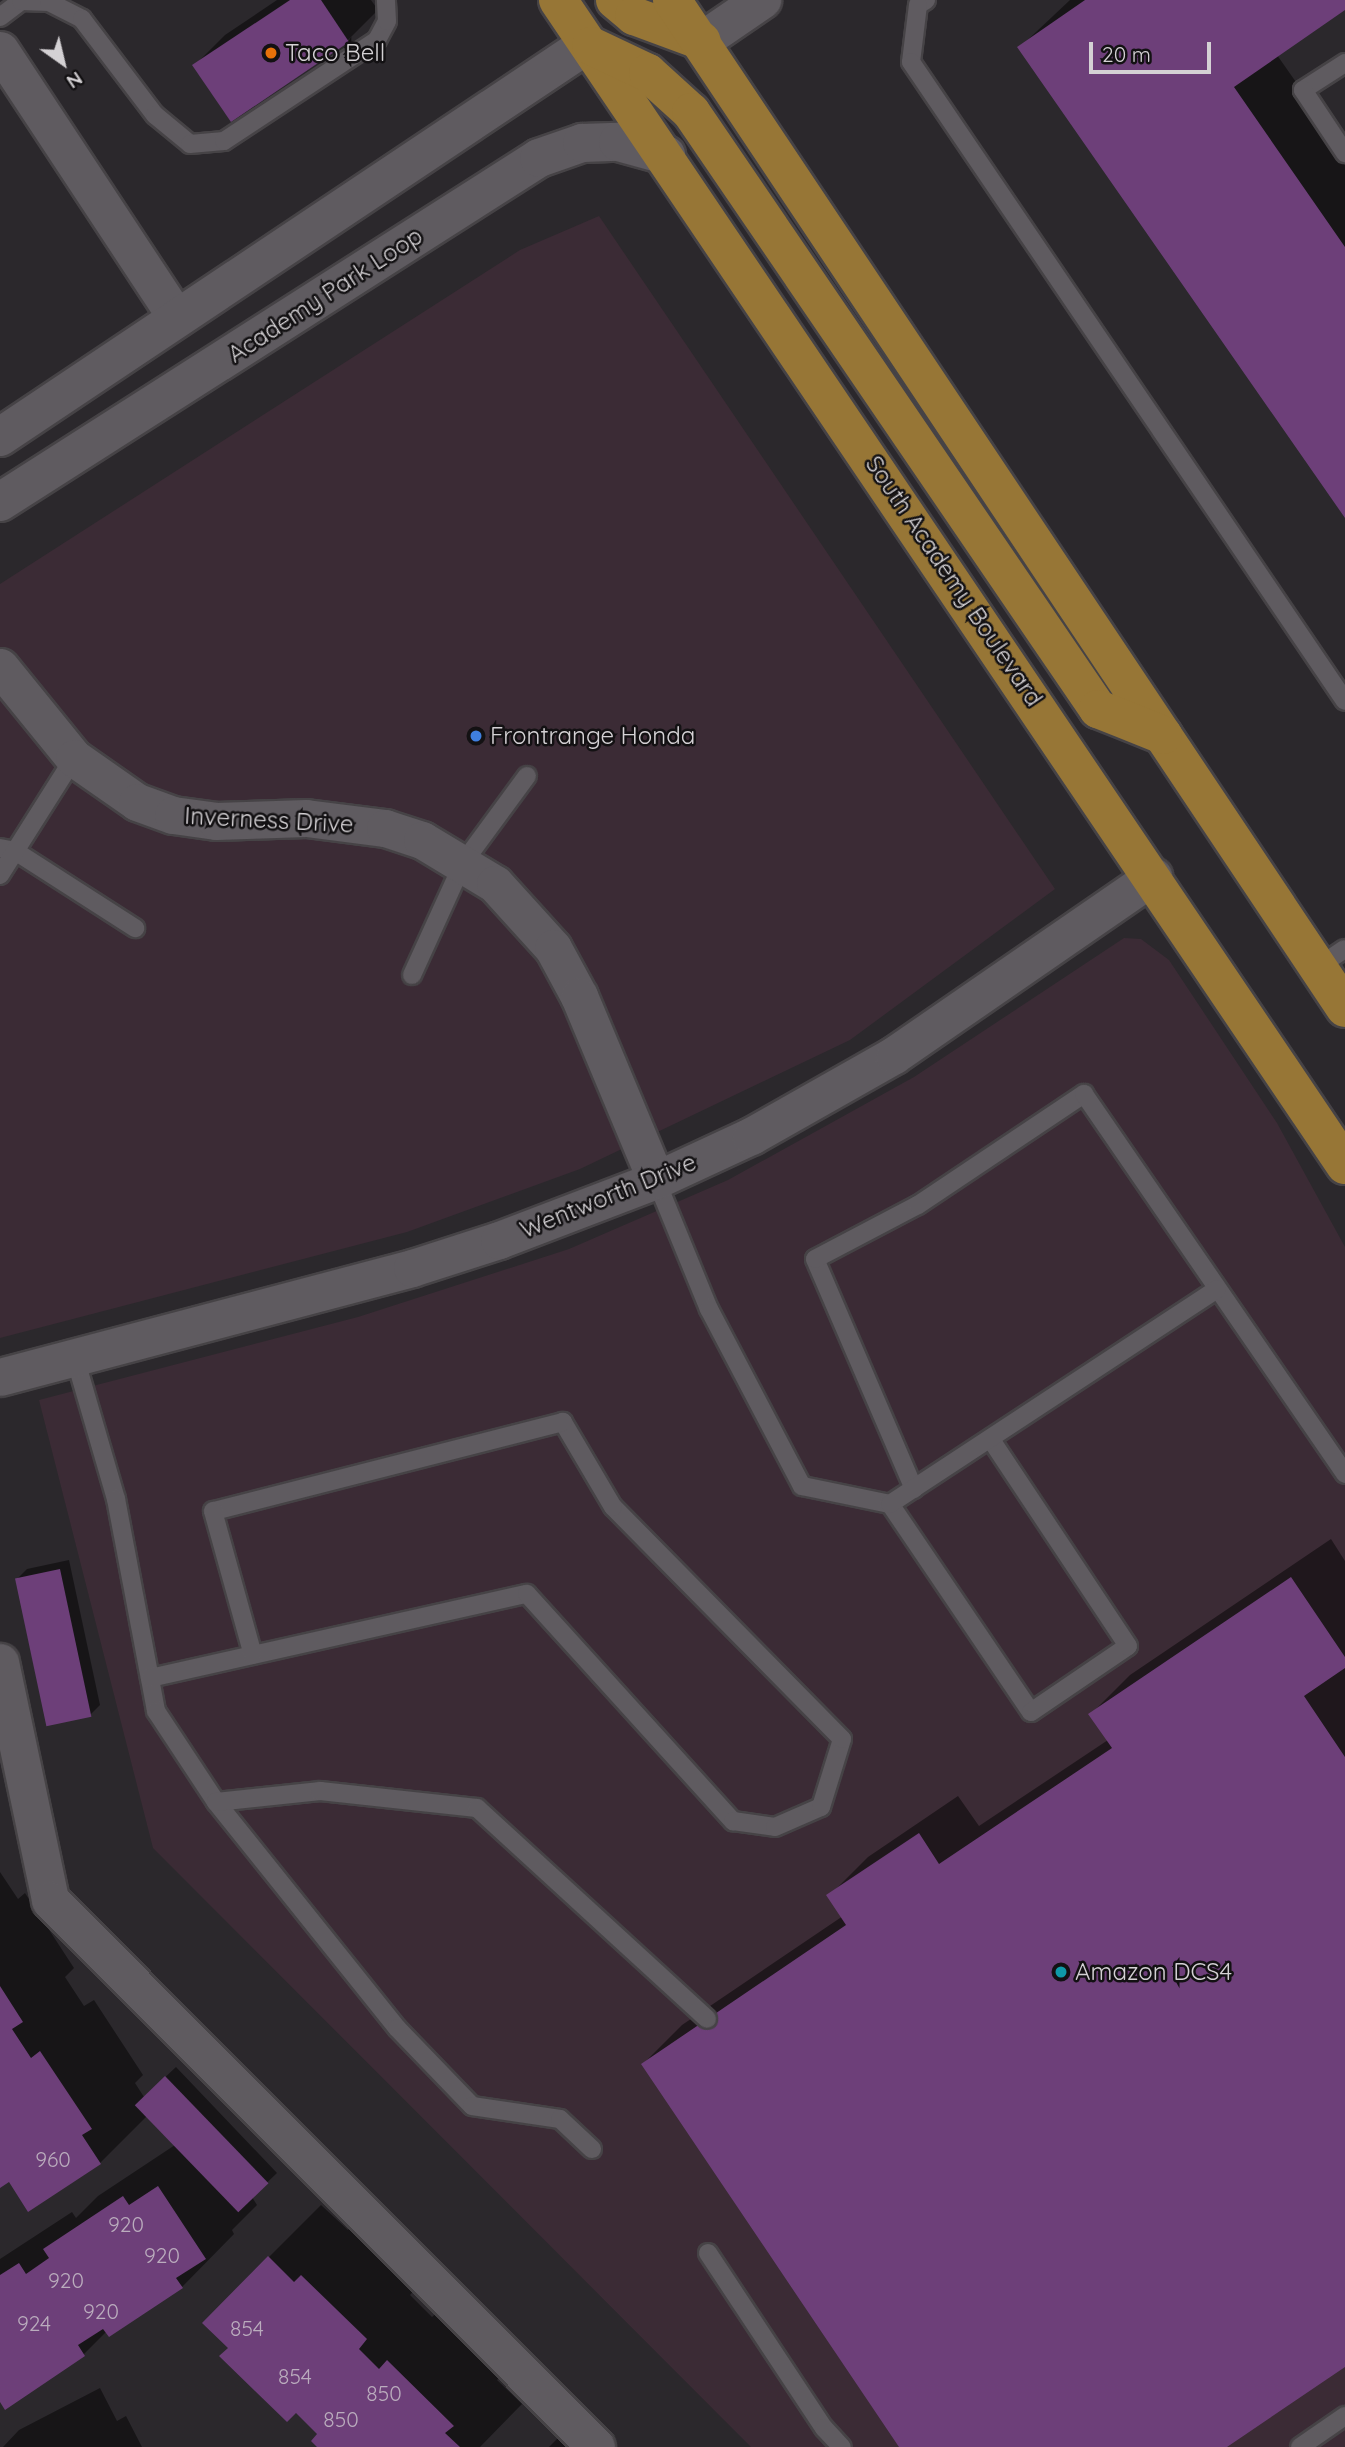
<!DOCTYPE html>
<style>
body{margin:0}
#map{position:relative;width:1345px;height:2447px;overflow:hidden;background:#2b282c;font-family:Quicksand,sans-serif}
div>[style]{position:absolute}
.commercial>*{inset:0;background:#3b2b35}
.shadow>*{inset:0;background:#0007}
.building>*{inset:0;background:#6d3f79;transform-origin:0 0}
.roads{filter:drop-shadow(2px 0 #464346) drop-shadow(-2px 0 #464346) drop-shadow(0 2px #464346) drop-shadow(0 -2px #464346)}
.service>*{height:18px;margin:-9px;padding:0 9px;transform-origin:9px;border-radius:9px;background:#5f5b60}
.minor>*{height:37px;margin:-18.5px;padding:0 18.5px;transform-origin:18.5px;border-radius:18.5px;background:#5f5b60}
.tertiary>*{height:38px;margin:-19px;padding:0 19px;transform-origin:19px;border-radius:19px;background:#5f5b60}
.trunk>*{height:38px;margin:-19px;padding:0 19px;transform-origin:19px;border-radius:19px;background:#977636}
.dots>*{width:19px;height:19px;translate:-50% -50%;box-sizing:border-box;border:4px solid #131113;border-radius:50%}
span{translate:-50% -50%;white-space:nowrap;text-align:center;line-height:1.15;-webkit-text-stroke:5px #131113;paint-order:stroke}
.number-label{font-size:21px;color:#baacbd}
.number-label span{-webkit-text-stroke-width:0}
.poi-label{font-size:24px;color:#d4d1d4}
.left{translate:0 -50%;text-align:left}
.street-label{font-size:24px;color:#d4d1d4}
.north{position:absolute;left:28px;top:28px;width:70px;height:70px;-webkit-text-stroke:5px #131113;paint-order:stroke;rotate:146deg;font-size:19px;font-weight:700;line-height:28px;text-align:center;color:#d4d1d4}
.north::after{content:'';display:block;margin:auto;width:24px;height:32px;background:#d4d1d4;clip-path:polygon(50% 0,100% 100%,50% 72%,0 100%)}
.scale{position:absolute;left:1089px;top:42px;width:122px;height:32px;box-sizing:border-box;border:4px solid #d4d1d4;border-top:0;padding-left:9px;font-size:21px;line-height:24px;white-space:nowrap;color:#d4d1d4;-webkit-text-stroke:5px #131113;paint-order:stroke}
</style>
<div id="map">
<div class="commercial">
<div style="clip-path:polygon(599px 216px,1055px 889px,850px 1040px,580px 1169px,407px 1232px,0 1338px,0 584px,520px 250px)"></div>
<div style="clip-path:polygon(1124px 938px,1141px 939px,1169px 960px,1277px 1123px,1345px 1247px,1345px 2447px,751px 2447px,153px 1848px,39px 1400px,358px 1317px,569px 1249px,728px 1180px,914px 1077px)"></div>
</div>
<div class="shadow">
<div style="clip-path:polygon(277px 0,371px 0,378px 10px,347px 41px,195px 65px,225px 35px)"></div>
<div style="clip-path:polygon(1070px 0,1345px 0,1345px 8px,1277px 55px,1345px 152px,1345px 515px,1019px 48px)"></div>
<div style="clip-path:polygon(1331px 1539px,1345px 1561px,1345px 2365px,1224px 2447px,901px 2447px,643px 2064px,682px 2025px,843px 1916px,829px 1896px,868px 1857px,958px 1796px,979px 1826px,1108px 1740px,1091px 1714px,1130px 1675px)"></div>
<div style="clip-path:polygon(69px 1560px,100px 1705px,90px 1715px,17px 1579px,27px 1569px)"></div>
<div style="clip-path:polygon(0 1872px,18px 1899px,25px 1893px,74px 1968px,65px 1977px,84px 2006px,94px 2000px,143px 2075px,135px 2083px,144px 2097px,176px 2067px,277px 2173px,252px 2197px,257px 2205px,232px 2230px,234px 2234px,182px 2287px,107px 2331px,84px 2354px,5px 2407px,0 2399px,0 2259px,72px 2212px,76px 2218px,98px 2196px,175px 2145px,147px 2116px,100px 2163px,9px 2180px,0 2186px)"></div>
<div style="clip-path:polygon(321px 2205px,348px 2230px,354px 2223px,418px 2286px,410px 2295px,432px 2317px,441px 2309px,505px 2372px,497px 2380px,522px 2404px,480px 2447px,319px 2447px,320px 2434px,230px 2348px,269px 2257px)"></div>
<div style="clip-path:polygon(100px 2388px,117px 2421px,126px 2416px,142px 2447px,3px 2447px,19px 2430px)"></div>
<div style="clip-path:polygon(558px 2438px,567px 2447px,549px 2447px)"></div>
</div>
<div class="building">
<div style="clip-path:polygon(290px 0,321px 0,349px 42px,231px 122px,192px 65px)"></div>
<div style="clip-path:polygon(1085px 0,1345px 0,1345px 10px,1234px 87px,1345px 247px,1345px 518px,1017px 47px)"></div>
<div style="left:60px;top:1569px;width:151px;height:46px;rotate:78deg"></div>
<div style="clip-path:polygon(1291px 1577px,1345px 1657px,1345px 1668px,1304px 1696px,1345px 1757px,1345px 2367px,1227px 2447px,899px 2447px,641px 2064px,846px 1925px,826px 1895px,919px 1833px,939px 1864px,1112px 1748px,1088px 1714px)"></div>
<div style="clip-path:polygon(0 1986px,23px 2022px,12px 2029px,31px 2058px,40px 2051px,92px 2129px,82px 2135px,101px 2164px,28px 2212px,9px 2182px,0 2188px)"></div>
<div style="left:165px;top:2076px;width:149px;height:42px;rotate:46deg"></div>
<div style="clip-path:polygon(158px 2186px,206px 2259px,176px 2278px,183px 2288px,109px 2337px,103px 2329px,78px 2345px,85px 2356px,5px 2410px,0 2402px,0 2275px,19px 2263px,26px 2274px,49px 2258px,43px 2249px,123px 2196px,129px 2205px)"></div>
<div style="clip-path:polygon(268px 2256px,294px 2282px,301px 2275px,367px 2339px,359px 2349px,379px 2369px,387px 2360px,454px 2426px,445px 2433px,460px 2447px,317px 2447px,311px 2441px,317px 2434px,296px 2413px,287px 2422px,219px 2356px,228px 2348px,202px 2323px)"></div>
</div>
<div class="roads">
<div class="service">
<div style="left:926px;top:0;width:9px;rotate:148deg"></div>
<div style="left:918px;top:5px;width:57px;rotate:97deg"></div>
<div style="left:911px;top:62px;width:772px;rotate:55.82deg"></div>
<div style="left:0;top:17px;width:26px;rotate:-37deg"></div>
<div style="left:21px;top:1px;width:28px;rotate:2deg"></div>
<div style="left:49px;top:2px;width:37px;rotate:27deg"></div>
<div style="left:82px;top:19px;width:121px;rotate:52.8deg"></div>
<div style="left:155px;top:115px;width:45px;rotate:39.6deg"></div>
<div style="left:190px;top:144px;width:34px;rotate:-5deg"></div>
<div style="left:224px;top:141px;width:183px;rotate:-33.4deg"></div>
<div style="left:377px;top:40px;width:21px;rotate:-62deg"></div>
<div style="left:387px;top:21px;width:21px;rotate:-93deg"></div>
<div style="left:1345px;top:63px;width:50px;rotate:147.3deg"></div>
<div style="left:1303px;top:90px;width:76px;rotate:56.3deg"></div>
<div style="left:0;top:848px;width:15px;rotate:11deg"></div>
<div style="left:15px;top:851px;width:143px;rotate:32.7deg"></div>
<div style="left:0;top:875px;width:138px;rotate:-57.7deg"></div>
<div style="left:1318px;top:967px;width:32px;rotate:-34deg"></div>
<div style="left:412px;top:975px;width:123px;rotate:-65.5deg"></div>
<div style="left:463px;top:863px;width:108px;rotate:-53.7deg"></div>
<div style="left:656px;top:1180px;width:139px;rotate:67.7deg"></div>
<div style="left:709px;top:1309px;width:200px;rotate:62.3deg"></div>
<div style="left:802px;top:1486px;width:90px;rotate:11.6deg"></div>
<div style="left:890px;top:1504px;width:251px;rotate:55.9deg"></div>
<div style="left:1031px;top:1712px;width:117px;rotate:-34.2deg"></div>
<div style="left:1128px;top:1646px;width:246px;rotate:-123.6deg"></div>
<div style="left:75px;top:1358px;width:147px;rotate:73.8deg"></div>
<div style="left:116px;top:1499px;width:216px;rotate:79.3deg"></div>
<div style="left:156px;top:1711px;width:109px;rotate:56.6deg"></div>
<div style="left:216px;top:1802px;width:290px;rotate:51.3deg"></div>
<div style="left:397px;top:2028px;width:108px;rotate:46.1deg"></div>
<div style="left:472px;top:2106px;width:89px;rotate:8.4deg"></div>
<div style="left:560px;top:2119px;width:44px;rotate:43.2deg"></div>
<div style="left:914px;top:1489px;width:250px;rotate:-113.3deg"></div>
<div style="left:815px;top:1259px;width:116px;rotate:-27.7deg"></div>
<div style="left:918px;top:1205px;width:200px;rotate:-33.8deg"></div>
<div style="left:1084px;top:1094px;width:461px;rotate:55.5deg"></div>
<div style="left:890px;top:1504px;width:391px;rotate:-33.3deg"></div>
<div style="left:150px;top:1678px;width:386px;rotate:-12.6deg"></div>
<div style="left:527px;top:1594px;width:307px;rotate:47.8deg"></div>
<div style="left:733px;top:1821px;width:42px;rotate:8.1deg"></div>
<div style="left:775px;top:1827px;width:50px;rotate:-23.5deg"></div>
<div style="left:821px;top:1807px;width:71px;rotate:-72.8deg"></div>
<div style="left:842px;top:1739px;width:326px;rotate:-134.6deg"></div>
<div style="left:613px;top:1507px;width:99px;rotate:-120.5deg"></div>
<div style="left:563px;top:1422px;width:361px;rotate:165.7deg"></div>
<div style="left:213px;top:1511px;width:149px;rotate:74.5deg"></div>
<div style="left:216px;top:1802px;width:105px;rotate:-6deg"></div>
<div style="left:320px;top:1791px;width:158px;rotate:6.2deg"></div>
<div style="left:477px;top:1808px;width:312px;rotate:42.5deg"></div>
<div style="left:708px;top:2253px;width:210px;rotate:56.5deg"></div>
<div style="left:824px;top:2428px;width:26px;rotate:47deg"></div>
<div style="left:1300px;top:2447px;width:55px;rotate:-34.6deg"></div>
</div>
<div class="minor">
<div style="left:0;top:50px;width:321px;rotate:56.6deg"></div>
<div style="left:0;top:667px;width:117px;rotate:50.9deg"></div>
<div style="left:74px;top:758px;width:77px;rotate:34.9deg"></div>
<div style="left:137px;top:802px;width:38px;rotate:20deg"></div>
<div style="left:173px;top:815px;width:43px;rotate:7.9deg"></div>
<div style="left:216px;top:821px;width:90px;rotate:-1.9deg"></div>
<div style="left:306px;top:818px;width:80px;rotate:7.2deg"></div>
<div style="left:385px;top:828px;width:39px;rotate:18deg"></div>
<div style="left:422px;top:840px;width:85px;rotate:31.1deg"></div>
<div style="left:495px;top:884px;width:86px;rotate:47.8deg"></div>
<div style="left:553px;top:948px;width:55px;rotate:61.6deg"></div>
<div style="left:579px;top:996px;width:199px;rotate:67.3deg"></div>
<div style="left:0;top:1377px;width:426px;rotate:-14.8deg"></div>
<div style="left:412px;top:1268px;width:91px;rotate:-17.8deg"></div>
<div style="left:499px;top:1240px;width:168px;rotate:-20.9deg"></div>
<div style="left:656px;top:1180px;width:105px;rotate:-24.9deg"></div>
<div style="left:751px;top:1136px;width:164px;rotate:-29.5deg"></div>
<div style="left:894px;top:1055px;width:315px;rotate:-34.6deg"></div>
<div style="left:0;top:1662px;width:243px;rotate:78.1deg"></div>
<div style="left:50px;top:1900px;width:773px;rotate:45.05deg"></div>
</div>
<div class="tertiary">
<div style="left:702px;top:41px;width:73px;rotate:-34.3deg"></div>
<div style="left:0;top:437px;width:707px;rotate:-33.76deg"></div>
<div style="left:0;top:502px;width:639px;rotate:-32.55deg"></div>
<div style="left:539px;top:158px;width:46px;rotate:-19.2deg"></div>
<div style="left:582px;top:143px;width:36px;rotate:-2deg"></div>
<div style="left:618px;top:142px;width:50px;rotate:15.2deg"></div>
</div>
<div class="trunk">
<div style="left:558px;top:0;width:1406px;rotate:55.96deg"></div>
<div style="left:615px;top:0;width:25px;rotate:40deg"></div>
<div style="left:634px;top:16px;width:72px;rotate:20.2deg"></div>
<div style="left:672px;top:0;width:1212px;rotate:56.27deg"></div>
<div style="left:591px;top:46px;width:63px;rotate:25.3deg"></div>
<div style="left:648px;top:73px;width:58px;rotate:42.2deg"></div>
<div style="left:691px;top:112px;width:723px;rotate:55.72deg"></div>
<div style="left:1098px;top:709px;width:70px;rotate:21.8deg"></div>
</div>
</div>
<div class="dots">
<div style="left:271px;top:53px;background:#e8710a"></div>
<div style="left:476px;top:736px;background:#3f7fe0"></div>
<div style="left:1061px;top:1972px;background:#0f9aa8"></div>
</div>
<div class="number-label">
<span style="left:53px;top:2159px">960</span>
<span style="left:126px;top:2224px">920</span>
<span style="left:162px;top:2255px">920</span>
<span style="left:66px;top:2280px">920</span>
<span style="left:101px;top:2311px">920</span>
<span style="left:34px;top:2323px">924</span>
<span style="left:247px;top:2328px">854</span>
<span style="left:295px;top:2376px">854</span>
<span style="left:384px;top:2393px">850</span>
<span style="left:341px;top:2419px">850</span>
</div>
<div class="poi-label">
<span class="left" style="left:285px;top:53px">Taco Bell</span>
<span class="left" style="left:490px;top:736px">Frontrange Honda</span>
<span class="left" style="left:1075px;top:1972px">Amazon DCS4</span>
</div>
<div class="street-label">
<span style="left:325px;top:295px;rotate:-33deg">Academy Park Loop</span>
<span style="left:954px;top:581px;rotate:56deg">South Academy Boulevard</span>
<span style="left:269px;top:820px;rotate:3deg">Inverness Drive</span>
<span style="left:608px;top:1196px;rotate:-22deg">Wentworth Drive</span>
</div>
<div class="north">N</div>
<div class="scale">20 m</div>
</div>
